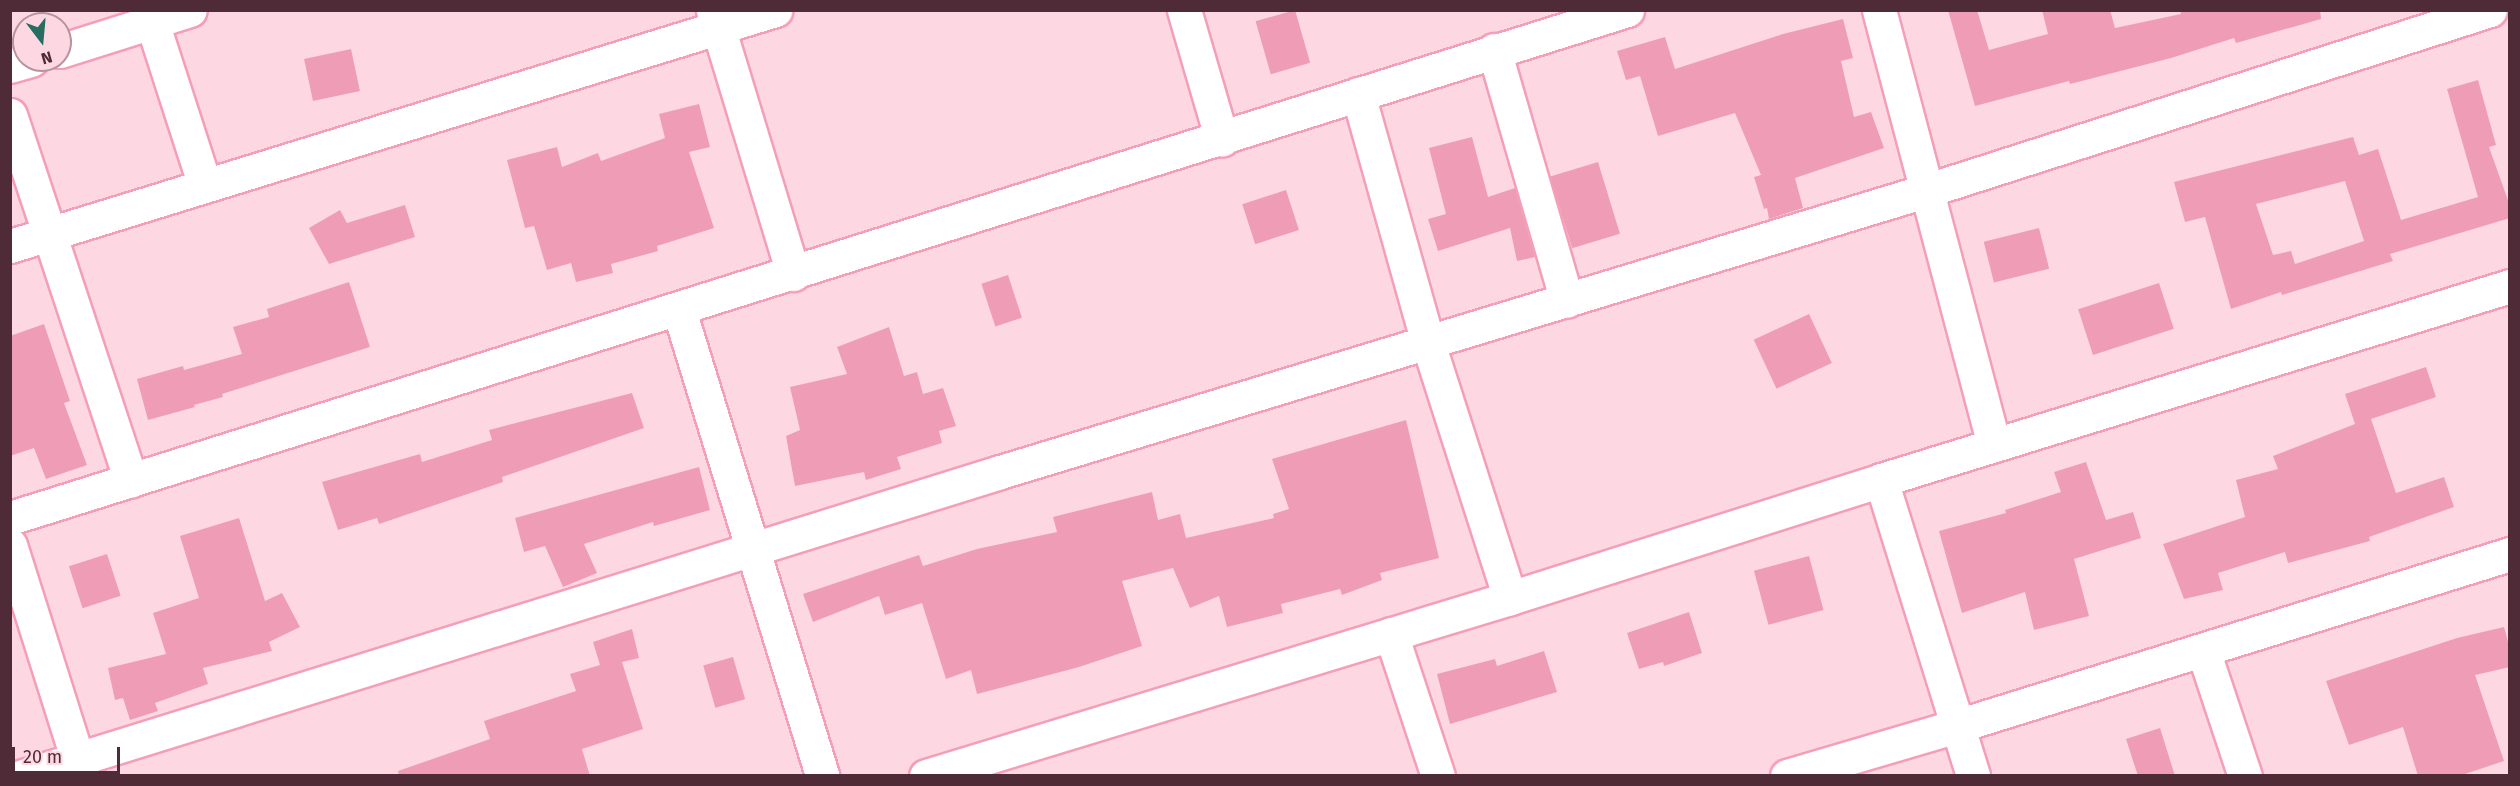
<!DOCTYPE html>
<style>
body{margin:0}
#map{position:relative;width:2520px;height:786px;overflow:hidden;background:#fdd8e2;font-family:"Fira Sans",sans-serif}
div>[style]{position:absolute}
.building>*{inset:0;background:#ef9db6;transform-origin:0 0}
.roads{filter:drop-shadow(2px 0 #f49eb8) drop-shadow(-2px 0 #f49eb8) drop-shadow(0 2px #f49eb8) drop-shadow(0 -2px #f49eb8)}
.minor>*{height:33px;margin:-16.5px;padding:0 16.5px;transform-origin:16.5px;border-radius:16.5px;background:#fff}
span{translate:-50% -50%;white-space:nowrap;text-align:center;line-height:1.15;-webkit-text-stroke:4.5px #fdd8e2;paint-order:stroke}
.frame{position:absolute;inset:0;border:12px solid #4e2b36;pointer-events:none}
.north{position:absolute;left:12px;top:12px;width:60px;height:60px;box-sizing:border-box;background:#fdd8e2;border:2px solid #b7939d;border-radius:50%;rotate:164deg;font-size:16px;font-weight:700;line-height:24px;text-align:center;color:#4e2b36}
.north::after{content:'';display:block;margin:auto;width:21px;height:27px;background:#286d61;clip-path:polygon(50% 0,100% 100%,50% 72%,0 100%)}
.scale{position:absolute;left:12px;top:747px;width:108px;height:27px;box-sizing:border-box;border:3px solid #4e2b36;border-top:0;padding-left:8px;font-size:18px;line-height:21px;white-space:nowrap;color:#4e2b36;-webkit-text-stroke:4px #fdd8e2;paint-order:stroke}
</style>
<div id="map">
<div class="building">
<div style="left:1295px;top:10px;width:55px;height:41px;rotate:74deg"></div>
<div style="clip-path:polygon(1948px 10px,1977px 10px,1989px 50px,2048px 34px,2042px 10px,2110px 10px,2115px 28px,2181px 14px,2180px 10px,2320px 10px,2321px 19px,2236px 43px,2234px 38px,2171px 58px,2070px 84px,2069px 81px,1975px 106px)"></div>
<div style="clip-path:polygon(1843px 19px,1853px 58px,1841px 61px,1854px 117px,1871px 112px,1884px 148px,1795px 178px,1803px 208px,1769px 219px,1767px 208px,1764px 209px,1754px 177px,1761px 175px,1735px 113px,1658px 136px,1640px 76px,1626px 80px,1617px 51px,1665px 37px,1675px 69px,1783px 34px)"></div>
<div style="left:351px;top:49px;width:43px;height:48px;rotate:78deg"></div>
<div style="clip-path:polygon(evenodd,2478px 80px,2496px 145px,2489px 147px,2510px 206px,2510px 218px,2390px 254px,2393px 261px,2282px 295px,2281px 292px,2231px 309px,2205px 217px,2185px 222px,2174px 182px,2353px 137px,2359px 155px,2378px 149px,2401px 220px,2478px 197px,2447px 89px,2478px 80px,2345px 181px,2364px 241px,2295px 264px,2291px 251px,2273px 255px,2256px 204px,2345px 181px)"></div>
<div style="clip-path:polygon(699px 104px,710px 147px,689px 152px,714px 228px,657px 246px,658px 251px,611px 264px,613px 273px,576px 282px,571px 263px,547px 270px,534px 226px,525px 228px,507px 160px,557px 147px,562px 167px,598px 153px,601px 161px,665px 138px,659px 114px)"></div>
<div style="clip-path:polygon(1472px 137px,1488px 197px,1515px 188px,1535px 257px,1517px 261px,1510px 228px,1438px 251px,1428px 219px,1446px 214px,1429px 148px)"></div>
<div style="left:1598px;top:162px;width:75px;height:50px;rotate:73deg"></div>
<div style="left:1286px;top:190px;width:42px;height:46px;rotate:72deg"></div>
<div style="clip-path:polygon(405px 205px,415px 237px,329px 264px,309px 228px,340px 210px,347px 223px)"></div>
<div style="left:2039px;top:228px;width:42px;height:57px;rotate:76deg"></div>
<div style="left:1008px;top:275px;width:45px;height:28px;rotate:72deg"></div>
<div style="clip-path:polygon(349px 282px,370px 347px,222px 394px,223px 397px,194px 405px,195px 407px,148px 420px,137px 379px,183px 366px,184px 370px,242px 354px,233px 327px,269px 317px,267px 309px)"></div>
<div style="left:2159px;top:283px;width:48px;height:85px;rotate:72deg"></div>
<div style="left:1809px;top:314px;width:54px;height:61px;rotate:65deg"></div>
<div style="clip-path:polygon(44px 324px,70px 401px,64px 403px,87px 465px,46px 479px,34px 448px,10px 456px,10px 336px)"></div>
<div style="clip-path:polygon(889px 327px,904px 376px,917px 372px,923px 394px,943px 388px,956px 426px,939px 431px,942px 443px,897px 457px,901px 469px,866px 480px,864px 472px,795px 486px,786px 436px,800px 430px,790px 387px,847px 374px,837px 347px)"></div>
<div style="clip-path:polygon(2426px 367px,2436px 397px,2371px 419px,2396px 493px,2444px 477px,2454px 507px,2369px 537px,2370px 541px,2288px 563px,2285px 552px,2218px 573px,2223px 590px,2184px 599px,2163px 544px,2245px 517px,2236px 480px,2278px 469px,2273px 456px,2355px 424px,2345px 394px)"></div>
<div style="clip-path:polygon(632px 393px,644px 428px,502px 477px,503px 482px,379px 524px,377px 518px,338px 530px,322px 482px,420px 454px,422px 462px,492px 440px,489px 430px)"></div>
<div style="clip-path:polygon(1406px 420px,1439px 558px,1380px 573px,1382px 580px,1342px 595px,1340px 589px,1281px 604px,1283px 613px,1227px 627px,1219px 596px,1190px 608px,1173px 568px,1122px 581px,1142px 646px,1079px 667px,977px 694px,971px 670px,946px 679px,922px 603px,885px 615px,879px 596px,813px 622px,803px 594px,919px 555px,923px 566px,977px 549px,1057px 532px,1053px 517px,1152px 492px,1158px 520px,1180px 514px,1186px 538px,1274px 518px,1273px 514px,1289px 509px,1272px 459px)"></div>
<div style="clip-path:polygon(2086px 462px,2106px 520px,2133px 512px,2141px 538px,2074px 559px,2089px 616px,2034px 630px,2025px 592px,1962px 613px,1939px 531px,2006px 513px,2005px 510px,2061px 492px,2054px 472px)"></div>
<div style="clip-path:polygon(699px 467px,710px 510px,654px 526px,653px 522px,584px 544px,597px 573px,563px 587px,545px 546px,524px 552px,515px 518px)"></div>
<div style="clip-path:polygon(239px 518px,265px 601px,282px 593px,300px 627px,269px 642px,272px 651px,203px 668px,208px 684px,155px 703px,158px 711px,130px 720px,123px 698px,115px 700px,108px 668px,166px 654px,153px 613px,199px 598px,180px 536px)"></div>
<div style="left:107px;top:554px;width:44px;height:40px;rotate:72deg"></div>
<div style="left:1809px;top:556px;width:56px;height:57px;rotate:75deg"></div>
<div style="clip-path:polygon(1689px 612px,1702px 653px,1664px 666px,1663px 662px,1639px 669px,1627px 633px)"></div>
<div style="clip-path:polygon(2504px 627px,2510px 649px,2510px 667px,2475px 675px,2504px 761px,2459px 776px,2418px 776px,2403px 727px,2349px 745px,2326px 681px,2457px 638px)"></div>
<div style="clip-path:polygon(632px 629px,639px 658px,622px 662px,643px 729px,582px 749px,590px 776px,399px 776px,398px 771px,490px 739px,484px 721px,576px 691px,570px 674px,600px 665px,593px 642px)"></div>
<div style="clip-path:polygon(1544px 651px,1557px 692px,1450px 724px,1437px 674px,1495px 659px,1497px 666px)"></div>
<div style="left:733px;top:657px;width:44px;height:31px;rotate:74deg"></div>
<div style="clip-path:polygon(2160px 728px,2175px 776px,2138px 776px,2126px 739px)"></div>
</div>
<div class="roads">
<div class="minor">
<div style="left:713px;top:10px;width:276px;rotate:73.1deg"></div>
<div style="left:1184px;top:10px;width:135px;rotate:73.7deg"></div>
<div style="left:1879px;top:10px;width:450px;rotate:75.2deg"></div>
<div style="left:152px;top:22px;width:172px;rotate:72.1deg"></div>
<div style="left:1494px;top:50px;width:261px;rotate:73.8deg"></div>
<div style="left:60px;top:51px;width:136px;rotate:-17.5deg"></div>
<div style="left:10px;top:66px;width:22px;rotate:-16deg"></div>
<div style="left:1358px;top:94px;width:259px;rotate:74.3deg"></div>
<div style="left:1428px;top:343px;width:268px;rotate:72.2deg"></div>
<div style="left:10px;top:115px;width:385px;rotate:71.7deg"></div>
<div style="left:10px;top:246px;width:801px;rotate:-17.14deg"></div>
<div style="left:679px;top:310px;width:487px;rotate:72.9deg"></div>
<div style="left:1881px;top:480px;width:310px;rotate:72.7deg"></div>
<div style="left:10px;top:518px;width:1695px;rotate:-17.44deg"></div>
<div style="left:10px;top:545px;width:242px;rotate:72.5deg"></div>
<div style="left:1391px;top:634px;width:150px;rotate:71.7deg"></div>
<div style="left:2203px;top:650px;width:133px;rotate:71.6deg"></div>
<div style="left:23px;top:776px;width:1023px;rotate:-17.28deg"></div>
<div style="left:1000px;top:472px;width:970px;rotate:-16.9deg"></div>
<div style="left:1928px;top:190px;width:590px;rotate:-17.76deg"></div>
<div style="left:926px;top:776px;width:611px;rotate:-16.95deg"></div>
<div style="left:1510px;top:598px;width:389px;rotate:-17.6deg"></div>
<div style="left:1881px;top:480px;width:658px;rotate:-17.14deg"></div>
<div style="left:1787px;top:776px;width:177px;rotate:-16.4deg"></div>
<div style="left:1957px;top:726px;width:579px;rotate:-17.28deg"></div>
</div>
</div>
<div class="frame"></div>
<div class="north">N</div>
<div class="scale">20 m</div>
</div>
